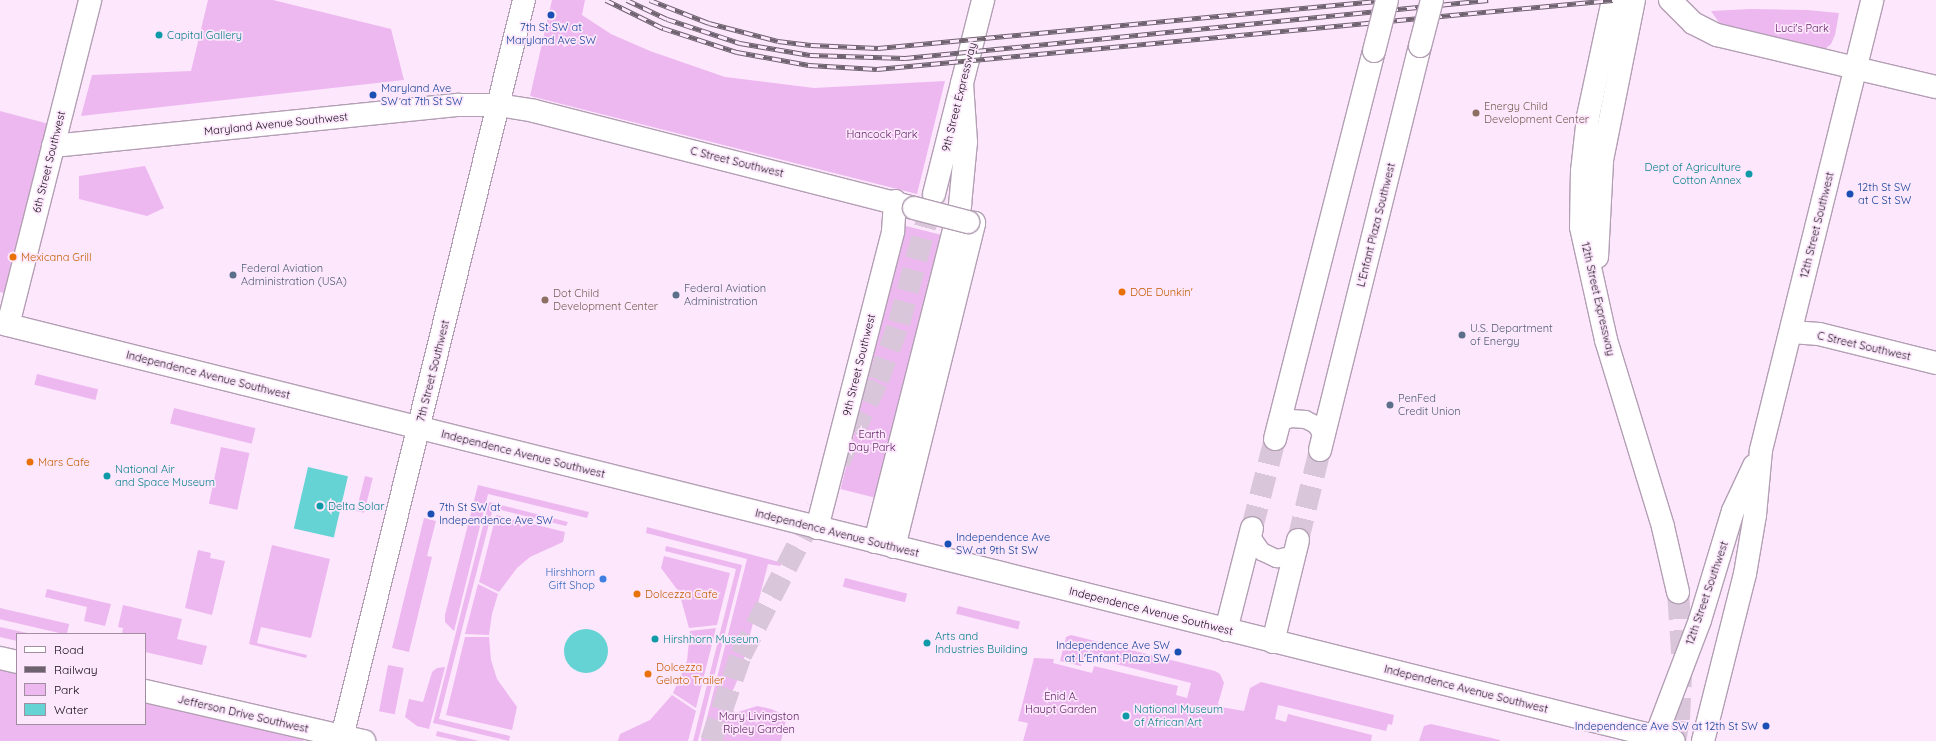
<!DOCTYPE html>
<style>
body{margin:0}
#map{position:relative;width:1936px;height:741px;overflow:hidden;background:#fde7fd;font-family:Quicksand,sans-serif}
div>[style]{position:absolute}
.green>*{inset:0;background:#edb8ef;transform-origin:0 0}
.water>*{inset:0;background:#65d3d4;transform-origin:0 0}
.round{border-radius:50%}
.secondary-tunnel>*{height:22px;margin-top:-11px;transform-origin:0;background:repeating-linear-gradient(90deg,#dac6da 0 22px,transparent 0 33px)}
.highway-tunnel>*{height:22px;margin-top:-11px;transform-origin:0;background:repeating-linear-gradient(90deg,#dac6da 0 22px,transparent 0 33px)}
.roads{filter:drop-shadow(1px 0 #b39fb4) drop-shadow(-1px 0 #b39fb4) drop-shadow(0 1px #b39fb4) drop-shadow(0 -1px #b39fb4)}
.street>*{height:17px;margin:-8.5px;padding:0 8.5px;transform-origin:8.5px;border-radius:8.5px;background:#fff}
.secondary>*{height:22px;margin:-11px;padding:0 11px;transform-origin:11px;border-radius:11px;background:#fff}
.primary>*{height:22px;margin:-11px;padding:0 11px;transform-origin:11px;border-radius:11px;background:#fff}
.highway>*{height:22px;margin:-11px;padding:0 11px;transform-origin:11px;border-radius:11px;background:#fff}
.rail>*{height:4.5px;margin-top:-2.25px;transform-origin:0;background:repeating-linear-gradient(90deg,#fde7fd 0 9px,#6f626f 0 18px);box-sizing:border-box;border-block:1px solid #6f626f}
.bridges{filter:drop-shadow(1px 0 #b39fb4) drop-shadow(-1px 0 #b39fb4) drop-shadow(0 1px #b39fb4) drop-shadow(0 -1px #b39fb4)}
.secondary-bridge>*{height:22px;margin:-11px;padding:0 11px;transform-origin:11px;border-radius:11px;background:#fff}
.dots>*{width:11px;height:11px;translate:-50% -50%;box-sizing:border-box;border:2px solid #fde7fd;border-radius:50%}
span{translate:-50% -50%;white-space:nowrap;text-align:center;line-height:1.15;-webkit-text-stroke:3.5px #fde7fd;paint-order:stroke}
.transit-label{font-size:11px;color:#164399}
.left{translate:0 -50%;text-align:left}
.right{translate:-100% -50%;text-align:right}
.park-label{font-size:11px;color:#5f1e63}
.culture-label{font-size:11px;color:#0d838f}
.street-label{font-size:11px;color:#120b12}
.education-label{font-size:11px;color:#785e54}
.food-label{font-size:11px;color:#c56008}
.service-label{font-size:11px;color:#4e5e75}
.shop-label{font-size:11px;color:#366cbe}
.legend{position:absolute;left:16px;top:633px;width:130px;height:92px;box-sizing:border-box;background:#fde7fd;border:1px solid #9f8f9f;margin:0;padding:5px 7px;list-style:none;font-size:12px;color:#120b12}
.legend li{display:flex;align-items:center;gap:8px;height:20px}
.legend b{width:20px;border:1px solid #9f8f9f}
</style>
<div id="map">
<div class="green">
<div style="clip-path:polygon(208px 0,273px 0,391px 29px,404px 80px,81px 116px,92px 75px,191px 71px)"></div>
<div style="clip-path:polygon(552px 0,585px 0,582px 15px,611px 34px,650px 51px,725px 77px,814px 88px,945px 81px,917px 194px,530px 96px)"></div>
<div style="clip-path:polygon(1750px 9px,1807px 10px,1839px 13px,1835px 35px,1831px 44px,1825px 49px,1808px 45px,1806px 48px,1720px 24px,1711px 11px)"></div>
<div style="clip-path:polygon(0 111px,49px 124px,8px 294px,0 292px)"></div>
<div style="clip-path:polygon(145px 166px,164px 208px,147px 216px,79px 199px,79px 176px)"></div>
<div style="left:906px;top:226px;width:38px;height:271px;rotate:14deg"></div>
<div style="left:37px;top:374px;width:63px;height:11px;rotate:14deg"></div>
<div style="left:174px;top:408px;width:84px;height:16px;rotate:14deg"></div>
<div style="left:221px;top:447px;width:29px;height:58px;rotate:12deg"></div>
<div style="left:365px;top:476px;width:8px;height:36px;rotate:14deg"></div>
<div style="clip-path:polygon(478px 485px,589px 512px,587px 518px,488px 494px,454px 631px,445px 622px,445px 615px)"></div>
<div style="clip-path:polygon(489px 502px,568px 522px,566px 526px,493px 508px,439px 719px,510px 736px,509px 741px,433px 723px)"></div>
<div style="clip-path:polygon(496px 515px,565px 532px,563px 542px,530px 557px,517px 568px,499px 592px,479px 582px)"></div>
<div style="clip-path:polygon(424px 518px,436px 521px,427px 556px,432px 557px,409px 652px,392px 648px)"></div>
<div style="clip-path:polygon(647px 527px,783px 563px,780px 566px,768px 564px,740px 674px,728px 702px,735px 713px,757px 706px,771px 709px,787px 716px,781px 741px,701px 741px,747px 559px,646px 533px)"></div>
<div style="clip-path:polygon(272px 545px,330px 559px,311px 638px,261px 627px,257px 643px,307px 655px,306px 658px,249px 644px)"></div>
<div style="clip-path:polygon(666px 546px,742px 565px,698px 741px,693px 741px,736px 569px,665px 551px)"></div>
<div style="clip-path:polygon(198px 550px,211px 553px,210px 558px,225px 561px,212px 615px,185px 608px)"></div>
<div style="clip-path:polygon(664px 556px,730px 573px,717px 625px,689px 628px,679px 592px,661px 568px)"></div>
<div style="left:845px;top:578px;width:64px;height:9px;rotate:14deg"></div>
<div style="clip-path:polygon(478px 584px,498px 594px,492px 614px,489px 635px,465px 634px)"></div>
<div style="clip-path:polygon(47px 589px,111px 604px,105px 626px,84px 621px,87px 607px,45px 597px)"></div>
<div style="clip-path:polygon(123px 605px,182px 619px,177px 639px,207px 646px,202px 665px,145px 652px,145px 634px,122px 634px,123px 628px,118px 627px)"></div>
<div style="left:958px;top:606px;width:64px;height:8px;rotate:14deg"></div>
<div style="left:0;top:608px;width:71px;height:11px;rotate:13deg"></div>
<div style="clip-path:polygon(0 627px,32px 634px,17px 634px,17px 641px,0 637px)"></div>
<div style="clip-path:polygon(716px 628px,696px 708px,673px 693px,687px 661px,690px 631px)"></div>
<div style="clip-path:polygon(1071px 635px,1215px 671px,1220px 674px,1224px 683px,1218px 704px,1221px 707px,1244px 711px,1250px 688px,1261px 682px,1394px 715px,1392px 725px,1388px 724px,1386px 731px,1278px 705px,1275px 719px,1286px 722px,1288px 714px,1372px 735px,1371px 741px,1023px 741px,1028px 723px,1018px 721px,1034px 658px,1054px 659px,1053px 663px,1092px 673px,1094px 666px,1178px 686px,1176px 695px,1187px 698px,1191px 683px,1084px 656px,1081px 666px,1060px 661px,1066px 637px)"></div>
<div style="clip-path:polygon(465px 637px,489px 637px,491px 660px,497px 679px,517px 707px,512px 730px,446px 715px)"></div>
<div style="left:388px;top:665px;width:16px;height:47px;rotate:11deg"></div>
<div style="clip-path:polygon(445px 667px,429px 729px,417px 726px,405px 717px,409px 699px,423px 702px,432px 672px,437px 668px)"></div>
<div style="clip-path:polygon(0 670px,17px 673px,17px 724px,145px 724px,145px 703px,299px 737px,304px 741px,0 741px)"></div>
<div style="clip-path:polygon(672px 695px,696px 711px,688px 741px,618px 741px,620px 734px,650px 720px)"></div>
<div style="clip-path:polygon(1431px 724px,1500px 740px,1500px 741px,1419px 741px,1424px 726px)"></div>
<div style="clip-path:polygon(437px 731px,479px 741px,459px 741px,436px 736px)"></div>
</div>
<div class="water">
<div style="left:308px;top:467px;width:41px;height:63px;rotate:13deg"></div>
<div class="round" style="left:564px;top:629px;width:44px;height:44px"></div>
</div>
<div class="secondary-tunnel">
<div style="left:1252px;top:528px;width:92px;rotate:-75.5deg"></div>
<div style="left:1298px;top:540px;width:93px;rotate:-76.3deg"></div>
</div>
<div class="highway-tunnel">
<div style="left:839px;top:462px;width:91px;rotate:-64.6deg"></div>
<div style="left:878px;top:380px;width:61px;rotate:-69.8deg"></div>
<div style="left:899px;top:323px;width:134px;rotate:-74.8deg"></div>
<div style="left:711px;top:741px;width:91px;rotate:-70.8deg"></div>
<div style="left:741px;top:655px;width:165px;rotate:-62.7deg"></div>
<div style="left:1675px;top:741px;width:21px;rotate:-79deg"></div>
<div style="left:1679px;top:720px;width:68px;rotate:-87.5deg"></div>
<div style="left:1682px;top:652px;width:60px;rotate:-93.8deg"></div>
</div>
<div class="roads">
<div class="street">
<div style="left:1280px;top:422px;width:11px;rotate:-22deg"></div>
<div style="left:1290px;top:418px;width:15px;rotate:4deg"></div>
<div style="left:1305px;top:419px;width:11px;rotate:27deg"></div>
<div style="left:1315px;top:424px;width:14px;rotate:56deg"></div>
<div style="left:1250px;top:535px;width:19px;rotate:55deg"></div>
<div style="left:1261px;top:551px;width:17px;rotate:25deg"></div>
<div style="left:1276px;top:558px;width:14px;rotate:-12deg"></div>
<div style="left:1290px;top:555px;width:9px;rotate:-49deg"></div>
</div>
<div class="secondary">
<div style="left:1855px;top:68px;width:83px;rotate:13.2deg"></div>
<div style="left:53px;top:146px;width:408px;rotate:-5.8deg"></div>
<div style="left:459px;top:105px;width:39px"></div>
<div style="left:498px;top:105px;width:36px;rotate:9deg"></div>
<div style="left:534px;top:111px;width:392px;rotate:14.3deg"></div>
<div style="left:8px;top:325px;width:335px;rotate:-75.8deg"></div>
<div style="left:1791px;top:332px;width:28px;rotate:4deg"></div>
<div style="left:1819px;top:334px;width:121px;rotate:13.9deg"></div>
<div style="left:1275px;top:439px;width:400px;rotate:-75.7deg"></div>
<div style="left:1320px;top:450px;width:416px;rotate:-76.1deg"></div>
<div style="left:817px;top:528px;width:307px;rotate:-75.6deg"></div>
<div style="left:893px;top:231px;width:30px;rotate:-86deg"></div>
<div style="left:894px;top:547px;width:334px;rotate:-76.1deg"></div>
<div style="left:974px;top:223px;width:6px;rotate:-171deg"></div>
<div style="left:1226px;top:630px;width:105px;rotate:-75.7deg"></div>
<div style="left:1273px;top:642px;width:105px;rotate:-76.2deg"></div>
<div style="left:0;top:658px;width:17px;rotate:13deg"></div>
<div style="left:145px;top:691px;width:225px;rotate:12.9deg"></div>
<div style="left:1656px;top:736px;width:124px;rotate:-69.2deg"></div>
<div style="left:1700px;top:620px;width:114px;rotate:-73.2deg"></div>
<div style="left:1733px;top:511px;width:50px;rotate:-65deg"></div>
<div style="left:1703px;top:741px;width:172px;rotate:-75.9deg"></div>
<div style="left:1745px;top:574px;width:60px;rotate:-80.4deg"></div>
<div style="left:1755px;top:515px;width:65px;rotate:-84.7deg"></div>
<div style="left:1761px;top:450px;width:463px;rotate:-76.1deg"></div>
</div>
<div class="primary">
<div style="left:0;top:323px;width:1725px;rotate:14.02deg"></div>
<div style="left:341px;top:741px;width:763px;rotate:-76.13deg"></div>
</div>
<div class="highway">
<div style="left:1613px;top:0;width:120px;rotate:102.1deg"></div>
<div style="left:1588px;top:117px;width:54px;rotate:96.3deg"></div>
<div style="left:1582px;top:171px;width:56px;rotate:91deg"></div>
<div style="left:1581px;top:227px;width:116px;rotate:77.5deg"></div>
<div style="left:1606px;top:340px;width:195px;rotate:73deg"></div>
<div style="left:1663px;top:527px;width:67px;rotate:77deg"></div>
<div style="left:1670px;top:0;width:33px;rotate:45deg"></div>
<div style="left:1693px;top:23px;width:27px;rotate:27deg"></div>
<div style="left:1717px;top:35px;width:142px;rotate:13.4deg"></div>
<div style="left:934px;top:194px;width:200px;rotate:-75.8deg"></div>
<div style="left:1597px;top:257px;width:97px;rotate:-87deg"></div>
<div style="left:1602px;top:160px;width:163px;rotate:-78.7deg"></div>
<div style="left:875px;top:542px;width:348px;rotate:-75.8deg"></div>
<div style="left:960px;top:205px;width:63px;rotate:-84.6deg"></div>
<div style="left:966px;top:142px;width:59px;rotate:-93.9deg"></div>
<div style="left:1654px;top:741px;width:5px;rotate:-68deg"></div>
</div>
</div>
<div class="rail">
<div style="left:606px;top:0;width:64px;rotate:26.2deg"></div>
<div style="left:663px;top:28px;width:78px;rotate:18deg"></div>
<div style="left:737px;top:52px;width:73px;rotate:10.2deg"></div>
<div style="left:809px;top:65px;width:68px;rotate:3.4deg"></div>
<div style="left:877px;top:69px;width:739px;rotate:-5.36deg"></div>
<div style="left:627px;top:0;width:44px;rotate:25.4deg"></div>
<div style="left:667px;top:19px;width:77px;rotate:18.2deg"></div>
<div style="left:740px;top:43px;width:71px;rotate:9.7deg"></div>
<div style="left:810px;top:55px;width:95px;rotate:1.8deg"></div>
<div style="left:905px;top:58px;width:586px;rotate:-5.68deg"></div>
<div style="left:650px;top:0;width:63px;rotate:21.3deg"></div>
<div style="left:709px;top:23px;width:71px;rotate:14.6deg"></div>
<div style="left:778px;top:41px;width:33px;rotate:7deg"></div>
<div style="left:811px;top:45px;width:67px;rotate:2.6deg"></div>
<div style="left:878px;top:48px;width:512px;rotate:-5.38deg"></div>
</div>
<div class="bridges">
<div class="secondary-bridge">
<div style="left:1420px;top:46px;width:48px;rotate:-75.4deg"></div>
<div style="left:1374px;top:51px;width:53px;rotate:-75.7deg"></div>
<div style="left:914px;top:208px;width:56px;rotate:14.5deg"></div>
</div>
</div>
<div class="dots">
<div style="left:551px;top:15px;background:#1a4fb4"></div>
<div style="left:159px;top:35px;background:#0f9aa8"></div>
<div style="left:373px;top:95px;background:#1a4fb4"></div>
<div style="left:1476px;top:113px;background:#8d6e63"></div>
<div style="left:1749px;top:174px;background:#0f9aa8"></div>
<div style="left:1850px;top:194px;background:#1a4fb4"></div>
<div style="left:13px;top:257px;background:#e8710a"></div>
<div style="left:233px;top:275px;background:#5c6f8a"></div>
<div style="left:1122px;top:292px;background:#e8710a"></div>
<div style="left:676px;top:295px;background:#5c6f8a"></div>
<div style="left:545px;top:300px;background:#8d6e63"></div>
<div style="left:1462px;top:335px;background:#5c6f8a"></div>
<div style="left:1390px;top:405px;background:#5c6f8a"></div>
<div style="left:30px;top:462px;background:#e8710a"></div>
<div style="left:107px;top:476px;background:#0f9aa8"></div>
<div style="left:320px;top:506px;background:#0f9aa8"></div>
<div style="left:431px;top:514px;background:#1a4fb4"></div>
<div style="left:948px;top:544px;background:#1a4fb4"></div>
<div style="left:603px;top:579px;background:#3f7fe0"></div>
<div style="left:637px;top:594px;background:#e8710a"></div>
<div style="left:655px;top:639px;background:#0f9aa8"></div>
<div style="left:927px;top:643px;background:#0f9aa8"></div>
<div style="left:1178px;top:652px;background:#1a4fb4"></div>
<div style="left:648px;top:674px;background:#e8710a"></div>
<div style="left:1126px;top:716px;background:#0f9aa8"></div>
<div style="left:1766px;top:726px;background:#1a4fb4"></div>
</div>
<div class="transit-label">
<span style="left:551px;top:34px">7th St SW at<br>Maryland Ave SW</span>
<span class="left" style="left:381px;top:95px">Maryland Ave<br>SW at 7th St SW</span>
<span class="left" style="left:1858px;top:194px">12th St SW<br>at C St SW</span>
<span class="left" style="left:439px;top:514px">7th St SW at<br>Independence Ave SW</span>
<span class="left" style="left:956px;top:544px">Independence Ave<br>SW at 9th St SW</span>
<span class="right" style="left:1170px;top:652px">Independence Ave SW<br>at L'Enfant Plaza SW</span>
<span class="right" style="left:1758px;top:726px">Independence Ave SW at 12th St SW</span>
</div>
<div class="park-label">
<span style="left:1802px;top:28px">Luci's Park</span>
<span style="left:882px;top:134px">Hancock Park</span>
<span style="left:872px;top:441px">Earth<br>Day Park</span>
<span style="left:1061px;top:703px">Enid A.<br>Haupt Garden</span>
<span style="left:759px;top:723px">Mary Livingston<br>Ripley Garden</span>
</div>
<div class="culture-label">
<span class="left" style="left:167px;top:35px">Capital Gallery</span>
<span class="right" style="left:1741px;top:174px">Dept of Agriculture<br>Cotton Annex</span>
<span class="left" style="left:115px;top:476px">National Air<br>and Space Museum</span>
<span class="left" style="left:328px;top:506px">Delta Solar</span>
<span class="left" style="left:935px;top:643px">Arts and<br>Industries Building</span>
<span class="left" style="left:663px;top:639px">Hirshhorn Museum</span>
<span class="left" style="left:1134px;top:716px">National Museum<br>of African Art</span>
</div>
<div class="street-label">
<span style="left:959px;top:97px;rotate:-76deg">9th Street Expressway</span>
<span style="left:276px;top:124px;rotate:-6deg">Maryland Avenue Southwest</span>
<span style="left:49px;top:162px;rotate:-76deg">6th Street Southwest</span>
<span style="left:737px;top:162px;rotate:14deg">C Street Southwest</span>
<span style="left:1376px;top:225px;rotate:-76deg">L'Enfant Plaza Southwest</span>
<span style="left:1817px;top:225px;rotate:-76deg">12th Street Southwest</span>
<span style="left:1598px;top:299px;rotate:77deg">12th Street Expressway</span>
<span style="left:1864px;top:346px;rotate:13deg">C Street Southwest</span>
<span style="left:859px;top:365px;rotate:-76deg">9th Street Southwest</span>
<span style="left:433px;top:371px;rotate:-76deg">7th Street Southwest</span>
<span style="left:208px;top:375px;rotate:14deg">Independence Avenue Southwest</span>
<span style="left:523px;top:454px;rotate:14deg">Independence Avenue Southwest</span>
<span style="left:837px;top:533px;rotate:14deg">Independence Avenue Southwest</span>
<span style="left:1707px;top:593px;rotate:-71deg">12th Street Southwest</span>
<span style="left:1151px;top:611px;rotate:14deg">Independence Avenue Southwest</span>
<span style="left:1466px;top:689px;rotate:14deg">Independence Avenue Southwest</span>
<span style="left:243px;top:714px;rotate:13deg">Jefferson Drive Southwest</span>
</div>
<div class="education-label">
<span class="left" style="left:1484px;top:113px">Energy Child<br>Development Center</span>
<span class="left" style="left:553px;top:300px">Dot Child<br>Development Center</span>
</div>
<div class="food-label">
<span class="left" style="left:21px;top:257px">Mexicana Grill</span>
<span class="left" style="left:1130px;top:292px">DOE Dunkin'</span>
<span class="left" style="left:38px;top:462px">Mars Cafe</span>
<span class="left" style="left:645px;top:594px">Dolcezza Cafe</span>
<span class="left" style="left:656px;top:674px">Dolcezza<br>Gelato Trailer</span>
</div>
<div class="service-label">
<span class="left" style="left:241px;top:275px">Federal Aviation<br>Administration (USA)</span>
<span class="left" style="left:684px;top:295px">Federal Aviation<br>Administration</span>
<span class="left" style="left:1470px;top:335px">U.S. Department<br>of Energy</span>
<span class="left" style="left:1398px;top:405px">PenFed<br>Credit Union</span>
</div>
<div class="shop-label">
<span class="right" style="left:595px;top:579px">Hirshhorn<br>Gift Shop</span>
</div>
<ul class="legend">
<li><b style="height:5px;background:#fff"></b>Road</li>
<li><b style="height:5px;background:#6f626f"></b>Railway</li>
<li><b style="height:11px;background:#edb8ef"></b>Park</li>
<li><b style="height:11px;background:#65d3d4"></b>Water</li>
</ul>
</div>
